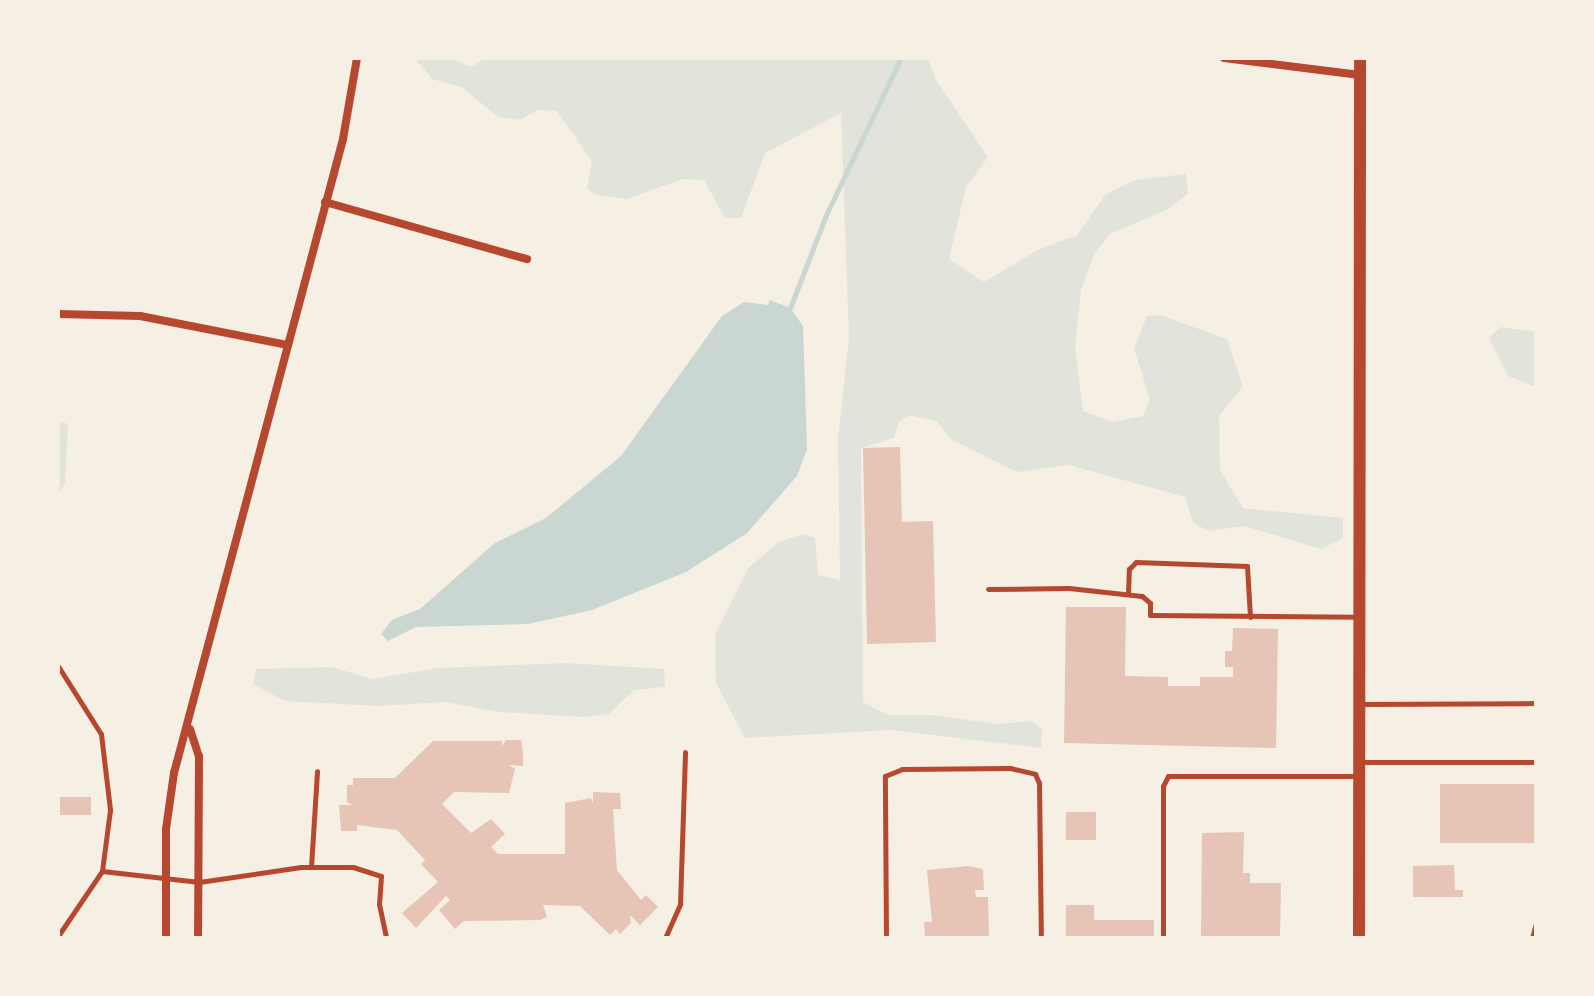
<!DOCTYPE html>
<style>
body{margin:0}
#map{position:relative;width:1594px;height:996px;overflow:hidden;background:#f6efe4;font-family:"Varela Round",sans-serif}
div>[style]{position:absolute}
.green>*{inset:0;background:#e2e4dc}
.water>*{inset:0;background:#c9d6d2}
.stream>*{height:5px;margin:-2.5px;padding:0 2.5px;transform-origin:2.5px;border-radius:2.5px;background:#c9d6d2}
.building>*{inset:0;background:#e6c5b7;transform-origin:0 0}
.service>*{height:5px;margin:-2.5px;padding:0 2.5px;transform-origin:2.5px;border-radius:2.5px;background:#b5482f}
.minor>*{height:8px;margin:-4px;padding:0 4px;transform-origin:4px;border-radius:4px;background:#b5482f}
.tertiary>*{height:12px;margin:-6px;padding:0 6px;transform-origin:6px;border-radius:6px;background:#b5482f}
span{translate:-50% -50%;white-space:nowrap;text-align:center;line-height:1.15;-webkit-text-stroke:8px #f6efe4;paint-order:stroke}
.frame{position:absolute;inset:0;border:60px solid #f6efe4;pointer-events:none}
</style>
<div id="map">
<div class="green">
<div style="clip-path:polygon(415px 58px,450px 58px,471px 67px,486px 58px,928px 58px,936px 80px,988px 157px,966px 187px,949px 259px,984px 282px,1038px 250px,1077px 235px,1106px 194px,1135px 180px,1186px 174px,1188px 193px,1168px 209px,1110px 234px,1094px 255px,1081px 290px,1075px 347px,1083px 411px,1112px 422px,1143px 416px,1150px 399px,1134px 349px,1147px 316px,1160px 315px,1227px 339px,1243px 386px,1219px 416px,1220px 470px,1243px 508px,1343px 518px,1343px 538px,1321px 549px,1244px 526px,1209px 531px,1193px 523px,1185px 497px,1069px 465px,1017px 472px,952px 440px,936px 421px,909px 415px,899px 422px,894px 438px,861px 448px,863px 702px,888px 715px,932px 715px,998px 724px,1031px 721px,1042px 729px,1041px 748px,892px 730px,745px 738px,716px 683px,715px 635px,749px 567px,779px 542px,803px 534px,815px 538px,818px 575px,840px 580px,838px 439px,849px 338px,841px 113px,765px 153px,741px 218px,725px 218px,704px 180px,683px 179px,627px 199px,597px 195px,587px 189px,592px 161px,557px 111px,537px 110px,520px 120px,499px 117px,461px 87px,432px 79px)"></div>
<div style="clip-path:polygon(1501px 327px,1536px 332px,1536px 387px,1508px 376px,1489px 338px)"></div>
<div style="clip-path:polygon(58px 421px,68px 424px,65px 483px,58px 496px)"></div>
<div style="clip-path:polygon(566px 663px,664px 669px,665px 687px,634px 690px,609px 714px,583px 717px,499px 712px,446px 702px,377px 706px,285px 701px,253px 684px,256px 669px,332px 667px,372px 679px,438px 668px)"></div>
</div>
<div class="water">
<div style="clip-path:polygon(770px 300px,790px 308px,803px 326px,807px 449px,797px 476px,747px 533px,686px 572px,592px 610px,528px 624px,416px 627px,388px 641px,381px 634px,392px 620px,420px 609px,495px 543px,546px 518px,621px 456px,722px 316px,744px 302px,768px 305px)"></div>
</div>
<div class="stream">
<div style="left:790px;top:308px;width:100px;rotate:-68.8deg"></div>
<div style="left:826px;top:215px;width:174px;rotate:-64.5deg"></div>
</div>
<div class="building">
<div style="clip-path:polygon(900px 447px,902px 522px,933px 521px,936px 642px,867px 644px,863px 448px)"></div>
<div style="clip-path:polygon(1066px 607px,1126px 607px,1125px 676px,1168px 677px,1168px 686px,1200px 686px,1200px 677px,1233px 677px,1233px 667px,1225px 667px,1225px 651px,1232px 651px,1233px 628px,1278px 629px,1276px 748px,1064px 743px)"></div>
<div style="clip-path:polygon(506px 740px,521px 740px,523px 752px,523px 766px,509px 765px,515px 769px,509px 793px,454px 792px,442px 804px,471px 833px,491px 819px,505px 834px,491px 847px,498px 854px,565px 854px,565px 803px,591px 798px,593px 804px,593px 792px,620px 793px,621px 809px,613px 809px,617px 870px,641px 900px,646px 895px,658px 907px,640px 925px,630px 915px,631px 923px,620px 934px,616px 929px,610px 935px,580px 906px,543px 905px,547px 917px,540px 920px,464px 921px,455px 929px,439px 910px,450px 900px,446px 896px,416px 928px,402px 913px,438px 882px,421px 864px,425px 860px,397px 830px,357px 825px,357px 831px,341px 831px,339px 805px,353px 805px,347px 802px,347px 785px,353px 785px,353px 778px,395px 778px,433px 741px,502px 741px,502px 746px)"></div>
<div style="left:1440px;top:784px;width:96px;height:59px"></div>
<div style="left:58px;top:797px;width:33px;height:18px"></div>
<div style="left:1066px;top:812px;width:30px;height:28px"></div>
<div style="clip-path:polygon(1244px 832px,1243px 873px,1250px 873px,1250px 883px,1281px 883px,1280px 936px,1201px 937px,1202px 833px)"></div>
<div style="clip-path:polygon(1454px 865px,1455px 890px,1463px 890px,1463px 897px,1413px 897px,1413px 866px)"></div>
<div style="clip-path:polygon(969px 866px,983px 869px,984px 890px,975px 890px,976px 897px,988px 897px,989px 938px,925px 938px,924px 922px,932px 922px,927px 870px)"></div>
<div style="clip-path:polygon(1066px 905px,1094px 905px,1094px 920px,1154px 920px,1154px 938px,1066px 938px)"></div>
</div>
<div class="service">
<div style="left:988px;top:589px;width:81px;rotate:-0.7deg"></div>
<div style="left:1069px;top:588px;width:73px;rotate:6.3deg"></div>
<div style="left:1142px;top:596px;width:11px;rotate:41deg"></div>
<div style="left:1150px;top:603px;width:12px;rotate:90deg"></div>
<div style="left:1150px;top:615px;width:209px;rotate:0.5deg"></div>
<div style="left:1128px;top:594px;width:25px;rotate:-88deg"></div>
<div style="left:1129px;top:569px;width:10px;rotate:-45deg"></div>
<div style="left:1136px;top:562px;width:111px;rotate:2.1deg"></div>
<div style="left:1247px;top:566px;width:51px;rotate:86.6deg"></div>
<div style="left:58px;top:666px;width:80px;rotate:57.7deg"></div>
<div style="left:101px;top:734px;width:77px;rotate:83.2deg"></div>
<div style="left:110px;top:810px;width:62px;rotate:97.5deg"></div>
<div style="left:102px;top:871px;width:98px;rotate:6.5deg"></div>
<div style="left:199px;top:882px;width:103px;rotate:-8.4deg"></div>
<div style="left:301px;top:867px;width:52px"></div>
<div style="left:353px;top:867px;width:29px;rotate:18deg"></div>
<div style="left:381px;top:876px;width:28px;rotate:94deg"></div>
<div style="left:379px;top:904px;width:35px;rotate:78deg"></div>
<div style="left:1361px;top:704px;width:175px;rotate:-0.3deg"></div>
<div style="left:1361px;top:762px;width:175px"></div>
<div style="left:311px;top:867px;width:96px;rotate:-86.4deg"></div>
<div style="left:58px;top:936px;width:78px;rotate:-55.9deg"></div>
<div style="left:665px;top:938px;width:37px;rotate:-66deg"></div>
<div style="left:680px;top:904px;width:152px;rotate:-88.1deg"></div>
<div style="left:886px;top:938px;width:162px;rotate:-90.4deg"></div>
<div style="left:885px;top:776px;width:18px;rotate:-22deg"></div>
<div style="left:902px;top:769px;width:108px;rotate:-0.5deg"></div>
<div style="left:1010px;top:768px;width:26px;rotate:13deg"></div>
<div style="left:1035px;top:774px;width:10px;rotate:66deg"></div>
<div style="left:1039px;top:783px;width:155px;rotate:89.3deg"></div>
<div style="left:1163px;top:938px;width:152px;rotate:-90deg"></div>
<div style="left:1163px;top:786px;width:11px;rotate:-63deg"></div>
<div style="left:1168px;top:776px;width:188px"></div>
<div style="left:1532px;top:938px;width:16px;rotate:-75deg"></div>
</div>
<div class="minor">
<div style="left:1224px;top:58px;width:137px;rotate:7.1deg"></div>
<div style="left:325px;top:202px;width:210px;rotate:15.8deg"></div>
<div style="left:58px;top:314px;width:82px;rotate:1.4deg"></div>
<div style="left:140px;top:316px;width:151px;rotate:11.1deg"></div>
<div style="left:190px;top:729px;width:28px;rotate:72deg"></div>
<div style="left:199px;top:756px;width:182px;rotate:90.3deg"></div>
<div style="left:166px;top:938px;width:109px;rotate:-90deg"></div>
<div style="left:166px;top:829px;width:57px;rotate:-81.9deg"></div>
<div style="left:174px;top:773px;width:656px;rotate:-75.07deg"></div>
<div style="left:343px;top:139px;width:82px;rotate:-80.2deg"></div>
</div>
<div class="tertiary">
<div style="left:1359px;top:938px;width:880px;rotate:-89.93deg"></div>
</div>
<div class="frame"></div>
</div>
